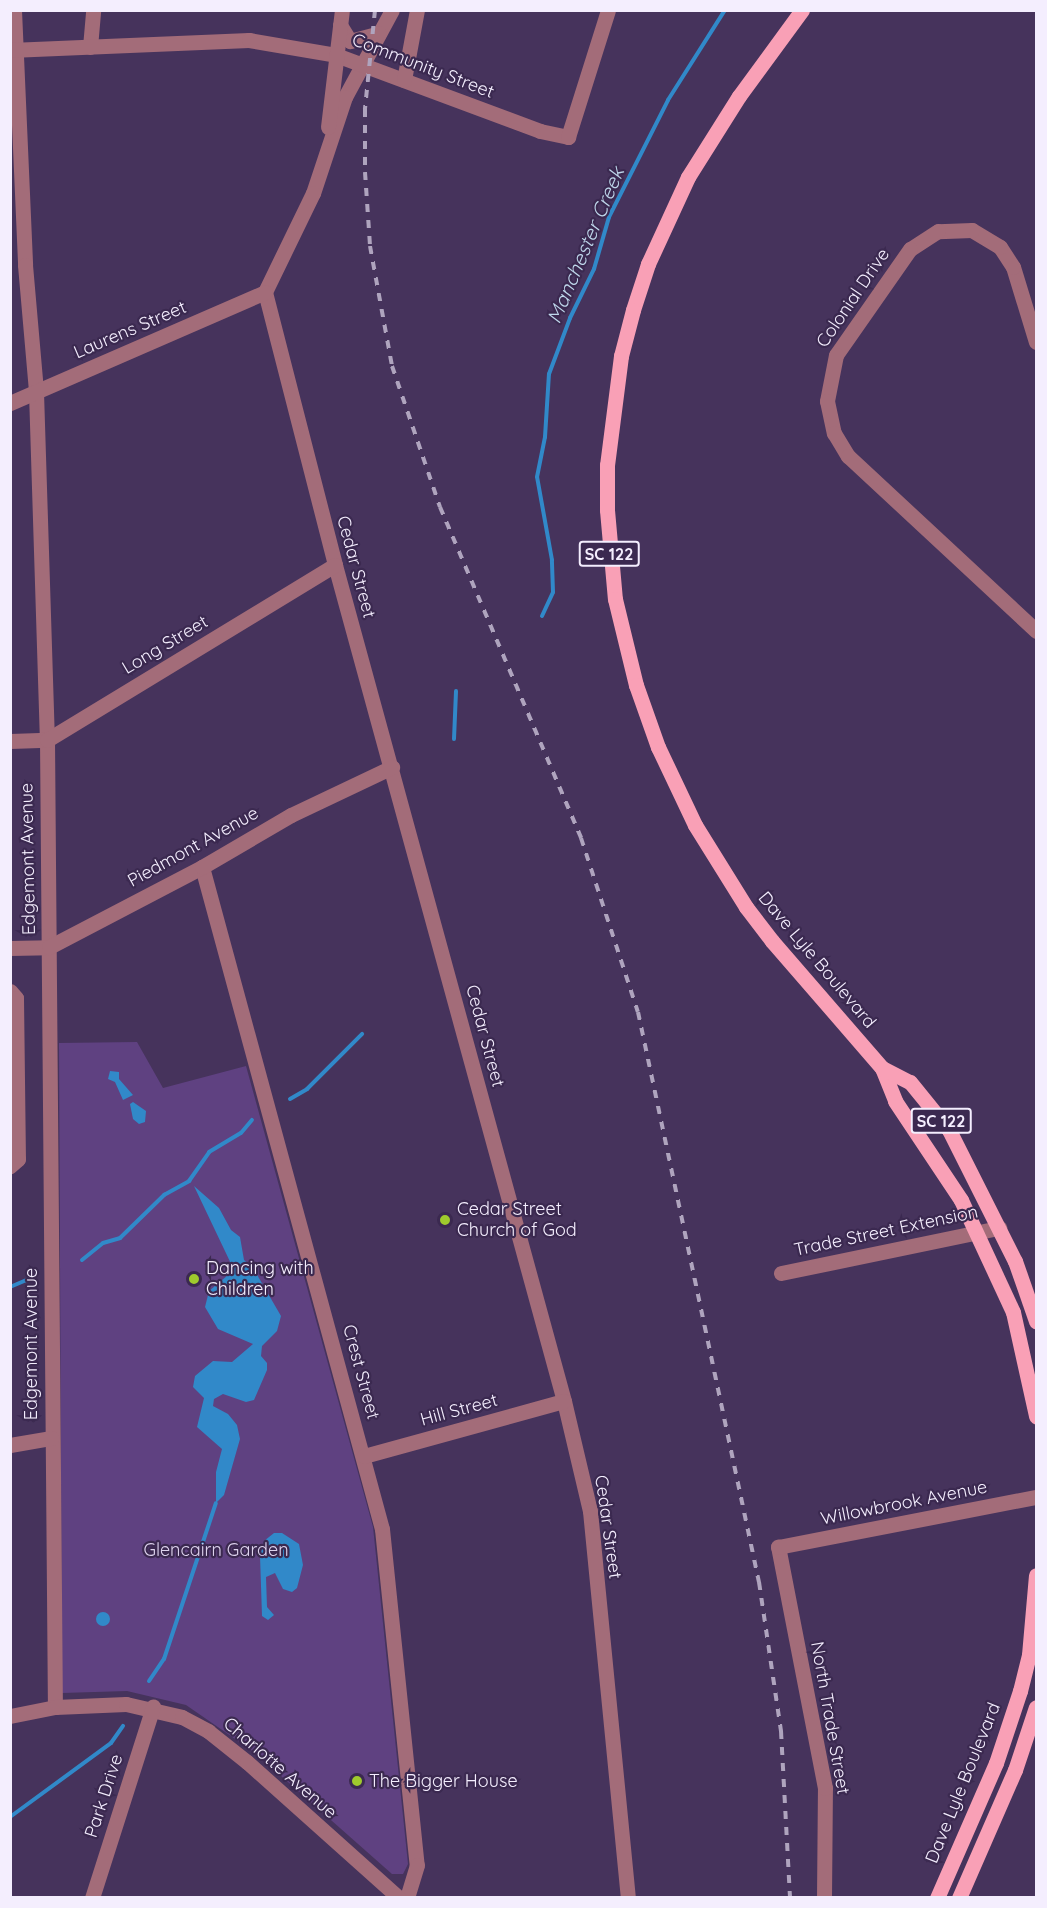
<!DOCTYPE html>
<style>
body{margin:0}
#map{position:relative;width:1047px;height:1908px;overflow:hidden;background:#46335c;font-family:Quicksand,sans-serif}
div>[style]{position:absolute}
.green>*{inset:0;background:#5f4181}
.water>*{inset:0;background:#3189c9}
.round{border-radius:50%}
.stream>*{height:4px;margin:-2px;padding:0 2px;transform-origin:2px;border-radius:2px;background:#3189c9}
.minor>*{height:15px;margin:-7.5px;padding:0 7.5px;transform-origin:7.5px;border-radius:7.5px;background:#a36c79}
.major>*{height:15px;margin:-7.5px;padding:0 7.5px;transform-origin:7.5px;border-radius:7.5px;background:#f9a0b6}
.rail>*{height:4px;margin-top:-2px;transform-origin:0;background:repeating-linear-gradient(90deg,#afa4be 0 8px,transparent 0 16px)}
.dots>*{width:16px;height:16px;translate:-50% -50%;box-sizing:border-box;border:3px solid #3b2950;border-radius:50%}
span{translate:-50% -50%;white-space:nowrap;text-align:center;line-height:1.15;-webkit-text-stroke:4.5px #3b2950;paint-order:stroke}
.shield-label span{padding:2px 4px;background:#3b2950;border:2px solid;border-radius:4px;-webkit-text-stroke-width:0}
.shield-label{font-size:16px;color:#f4eefe;font-weight:700}
.street-label{font-size:18px;color:#f4eefe}
.poi-label{font-size:18px;color:#f4eefe}
.left{translate:0 -50%;text-align:left}
.park-label{font-size:18px;color:#ded3ee}
.water-label{font-size:20px;color:#bed6ea;font-style:italic}
.frame{position:absolute;inset:0;border:12px solid #f4eefe;pointer-events:none}
</style>
<div id="map">
<div class="green">
<div style="clip-path:polygon(137px 1042px,163px 1088px,246px 1066px,373px 1527px,408px 1864px,403px 1874px,392px 1874px,254px 1752px,186px 1705px,127px 1691px,62px 1693px,59px 1043px)"></div>
</div>
<div class="water">
<div style="clip-path:polygon(110px 1071px,119px 1072px,119px 1079px,133px 1095px,123px 1100px,115px 1082px,108px 1079px)"></div>
<div style="clip-path:polygon(133px 1102px,146px 1111px,145px 1122px,139px 1124px,133px 1119px,130px 1104px)"></div>
<div style="clip-path:polygon(194px 1186px,219px 1208px,231px 1230px,240px 1237px,244px 1260px,252px 1266px,281px 1316px,277px 1331px,262px 1346px,261px 1356px,267px 1363px,267px 1370px,254px 1400px,246px 1402px,223px 1394px,214px 1399px,213px 1406px,228px 1414px,237px 1425px,240px 1439px,224px 1495px,216px 1503px,216px 1472px,222px 1449px,197px 1427px,204px 1398px,193px 1387px,195px 1376px,213px 1361px,232px 1362px,253px 1344px,218px 1329px,205px 1307px,209px 1291px,234px 1270px)"></div>
<div style="clip-path:polygon(274px 1533px,282px 1533px,299px 1544px,303px 1565px,297px 1588px,292px 1592px,283px 1589px,275px 1573px,266px 1577px,267px 1607px,274px 1615px,268px 1620px,262px 1616px,260px 1556px,264px 1541px)"></div>
<div class="round" style="left:96px;top:1612px;width:14px;height:14px"></div>
</div>
<div class="stream">
<div style="left:542px;top:616px;width:26px;rotate:-65deg"></div>
<div style="left:553px;top:592px;width:32px;rotate:-92deg"></div>
<div style="left:552px;top:560px;width:84px;rotate:-100.2deg"></div>
<div style="left:537px;top:477px;width:41px;rotate:-78.7deg"></div>
<div style="left:545px;top:437px;width:63px;rotate:-86.4deg"></div>
<div style="left:549px;top:374px;width:60px;rotate:-69.4deg"></div>
<div style="left:570px;top:318px;width:55px;rotate:-63.9deg"></div>
<div style="left:594px;top:269px;width:54px;rotate:-73.9deg"></div>
<div style="left:609px;top:217px;width:131px;rotate:-63.2deg"></div>
<div style="left:668px;top:100px;width:107px;rotate:-57.7deg"></div>
<div style="left:454px;top:739px;width:48px;rotate:-87.6deg"></div>
<div style="left:290px;top:1099px;width:20px;rotate:-30deg"></div>
<div style="left:307px;top:1089px;width:78px;rotate:-45deg"></div>
<div style="left:82px;top:1260px;width:27px;rotate:-39deg"></div>
<div style="left:103px;top:1243px;width:18px;rotate:-16deg"></div>
<div style="left:120px;top:1238px;width:62px;rotate:-44.3deg"></div>
<div style="left:164px;top:1195px;width:29px;rotate:-29deg"></div>
<div style="left:189px;top:1181px;width:35px;rotate:-55deg"></div>
<div style="left:209px;top:1152px;width:37px;rotate:-31deg"></div>
<div style="left:241px;top:1133px;width:17px;rotate:-50deg"></div>
<div style="left:10px;top:1287px;width:23px;rotate:-23deg"></div>
<div style="left:149px;top:1681px;width:27px;rotate:-56deg"></div>
<div style="left:164px;top:1659px;width:164px;rotate:-71.6deg"></div>
<div style="left:10px;top:1817px;width:125px;rotate:-36.2deg"></div>
<div style="left:111px;top:1743px;width:21px;rotate:-55deg"></div>
</div>
<div class="minor">
<div style="left:14px;top:10px;width:255px;rotate:87.5deg"></div>
<div style="left:25px;top:265px;width:127px;rotate:85deg"></div>
<div style="left:36px;top:392px;width:348px;rotate:88.2deg"></div>
<div style="left:47px;top:740px;width:967px;rotate:89.53deg"></div>
<div style="left:392px;top:10px;width:99px;rotate:118.4deg"></div>
<div style="left:345px;top:97px;width:101px;rotate:108.4deg"></div>
<div style="left:313px;top:193px;width:110px;rotate:115.9deg"></div>
<div style="left:265px;top:292px;width:282px;rotate:75.6deg"></div>
<div style="left:335px;top:565px;width:867px;rotate:74.68deg"></div>
<div style="left:564px;top:1401px;width:113px;rotate:76.7deg"></div>
<div style="left:590px;top:1511px;width:389px;rotate:84.4deg"></div>
<div style="left:340px;top:25px;width:19px;rotate:58deg"></div>
<div style="left:350px;top:41px;width:30px;rotate:-15deg"></div>
<div style="left:90px;top:47px;width:37px;rotate:-85deg"></div>
<div style="left:10px;top:50px;width:239px;rotate:-2.4deg"></div>
<div style="left:249px;top:40px;width:88px;rotate:9.8deg"></div>
<div style="left:336px;top:55px;width:218px;rotate:20.4deg"></div>
<div style="left:540px;top:131px;width:29px;rotate:12deg"></div>
<div style="left:568px;top:137px;width:133px;rotate:-72.5deg"></div>
<div style="left:404px;top:80px;width:71px;rotate:-79.5deg"></div>
<div style="left:328px;top:127px;width:118px;rotate:-83.2deg"></div>
<div style="left:1036px;top:342px;width:78px;rotate:-107deg"></div>
<div style="left:1013px;top:267px;width:24px;rotate:-123deg"></div>
<div style="left:1000px;top:247px;width:33px;rotate:-149deg"></div>
<div style="left:972px;top:230px;width:34px;rotate:178deg"></div>
<div style="left:938px;top:231px;width:33px;rotate:147deg"></div>
<div style="left:910px;top:249px;width:129px;rotate:124.9deg"></div>
<div style="left:836px;top:355px;width:47px;rotate:101.1deg"></div>
<div style="left:827px;top:401px;width:33px;rotate:78deg"></div>
<div style="left:834px;top:433px;width:27px;rotate:59deg"></div>
<div style="left:848px;top:456px;width:257px;rotate:42.9deg"></div>
<div style="left:10px;top:403px;width:278px;rotate:-23.5deg"></div>
<div style="left:10px;top:741px;width:37px;rotate:-2deg"></div>
<div style="left:47px;top:740px;width:337px;rotate:-31.3deg"></div>
<div style="left:202px;top:867px;width:686px;rotate:74.79deg"></div>
<div style="left:382px;top:1529px;width:338px;rotate:84.1deg"></div>
<div style="left:417px;top:1865px;width:34px;rotate:107deg"></div>
<div style="left:10px;top:948px;width:39px;rotate:-1deg"></div>
<div style="left:49px;top:947px;width:173px;rotate:-27.6deg"></div>
<div style="left:202px;top:867px;width:103px;rotate:-30.3deg"></div>
<div style="left:291px;top:815px;width:112px;rotate:-25.4deg"></div>
<div style="left:10px;top:991px;width:9px;rotate:49deg"></div>
<div style="left:16px;top:998px;width:161px;rotate:89.3deg"></div>
<div style="left:18px;top:1159px;width:11px;rotate:139deg"></div>
<div style="left:781px;top:1273px;width:223px;rotate:-11.7deg"></div>
<div style="left:10px;top:1445px;width:42px;rotate:-9.7deg"></div>
<div style="left:364px;top:1456px;width:207px;rotate:-15.4deg"></div>
<div style="left:10px;top:1716px;width:46px;rotate:-11.3deg"></div>
<div style="left:55px;top:1707px;width:71px;rotate:-2.4deg"></div>
<div style="left:126px;top:1704px;width:57px;rotate:13.1deg"></div>
<div style="left:182px;top:1717px;width:30px;rotate:28deg"></div>
<div style="left:208px;top:1731px;width:50px;rotate:38.5deg"></div>
<div style="left:247px;top:1762px;width:204px;rotate:41.8deg"></div>
<div style="left:92px;top:1898px;width:201px;rotate:-72.3deg"></div>
<div style="left:824px;top:1898px;width:110px;rotate:-89.5deg"></div>
<div style="left:825px;top:1788px;width:246px;rotate:-101deg"></div>
<div style="left:778px;top:1547px;width:263px;rotate:-11deg"></div>
</div>
<div class="major">
<div style="left:802px;top:10px;width:107px;rotate:126.2deg"></div>
<div style="left:739px;top:96px;width:96px;rotate:122.2deg"></div>
<div style="left:688px;top:177px;width:96px;rotate:114.7deg"></div>
<div style="left:648px;top:264px;width:48px;rotate:108.1deg"></div>
<div style="left:633px;top:310px;width:48px;rotate:104.6deg"></div>
<div style="left:621px;top:356px;width:110px;rotate:97.3deg"></div>
<div style="left:607px;top:465px;width:45px;rotate:90deg"></div>
<div style="left:607px;top:510px;width:89px;rotate:84.9deg"></div>
<div style="left:615px;top:599px;width:89px;rotate:76.3deg"></div>
<div style="left:636px;top:685px;width:66px;rotate:70.5deg"></div>
<div style="left:658px;top:747px;width:86px;rotate:64.6deg"></div>
<div style="left:695px;top:825px;width:97px;rotate:58.1deg"></div>
<div style="left:746px;top:907px;width:43px;rotate:52.6deg"></div>
<div style="left:772px;top:941px;width:168px;rotate:49.1deg"></div>
<div style="left:882px;top:1068px;width:35px;rotate:68deg"></div>
<div style="left:895px;top:1101px;width:119px;rotate:56.3deg"></div>
<div style="left:961px;top:1200px;width:123px;rotate:65.1deg"></div>
<div style="left:1013px;top:1312px;width:107px;rotate:77.5deg"></div>
<div style="left:882px;top:1068px;width:31px;rotate:27deg"></div>
<div style="left:910px;top:1082px;width:62px;rotate:50.9deg"></div>
<div style="left:949px;top:1130px;width:147px;rotate:63.3deg"></div>
<div style="left:1015px;top:1261px;width:64px;rotate:70.7deg"></div>
<div style="left:937px;top:1898px;width:147px;rotate:-66.4deg"></div>
<div style="left:996px;top:1763px;width:76px;rotate:-71.6deg"></div>
<div style="left:1020px;top:1691px;width:37px;rotate:-76deg"></div>
<div style="left:1029px;top:1655px;width:80px;rotate:-85deg"></div>
<div style="left:959px;top:1898px;width:140px;rotate:-66.4deg"></div>
<div style="left:1015px;top:1770px;width:66px;rotate:-71.6deg"></div>
</div>
<div class="rail">
<div style="left:375px;top:10px;width:100px;rotate:95.8deg"></div>
<div style="left:365px;top:109px;width:63px;rotate:90deg"></div>
<div style="left:365px;top:172px;width:74px;rotate:86.1deg"></div>
<div style="left:370px;top:246px;width:122px;rotate:79.6deg"></div>
<div style="left:392px;top:366px;width:149px;rotate:71.2deg"></div>
<div style="left:440px;top:507px;width:360px;rotate:66.9deg"></div>
<div style="left:581px;top:838px;width:183px;rotate:71.9deg"></div>
<div style="left:638px;top:1012px;width:583px;rotate:78.02deg"></div>
<div style="left:759px;top:1582px;width:151px;rotate:81.6deg"></div>
<div style="left:781px;top:1731px;width:167px;rotate:86.9deg"></div>
</div>
<div class="dots">
<div style="left:445px;top:1220px;background:#9fca2d"></div>
<div style="left:194px;top:1279px;background:#9fca2d"></div>
<div style="left:357px;top:1781px;background:#9fca2d"></div>
</div>
<div class="shield-label">
<span style="left:609px;top:554px">SC 122</span>
<span style="left:941px;top:1121px">SC 122</span>
</div>
<div class="street-label">
<span style="left:423px;top:66px;rotate:21deg">Community Street</span>
<span style="left:853px;top:298px;rotate:-56deg">Colonial Drive</span>
<span style="left:130px;top:330px;rotate:-23deg">Laurens Street</span>
<span style="left:356px;top:567px;rotate:75deg">Cedar Street</span>
<span style="left:165px;top:645px;rotate:-31deg">Long Street</span>
<span style="left:193px;top:847px;rotate:-29deg">Piedmont Avenue</span>
<span style="left:28px;top:859px;rotate:-91deg">Edgemont Avenue</span>
<span style="left:817px;top:960px;rotate:50deg">Dave Lyle Boulevard</span>
<span style="left:485px;top:1036px;rotate:75deg">Cedar Street</span>
<span style="left:886px;top:1231px;rotate:-12deg">Trade Street Extension</span>
<span style="left:31px;top:1344px;rotate:-90deg">Edgemont Avenue</span>
<span style="left:361px;top:1372px;rotate:75deg">Crest Street</span>
<span style="left:459px;top:1410px;rotate:-15deg">Hill Street</span>
<span style="left:904px;top:1503px;rotate:-11deg">Willowbrook Avenue</span>
<span style="left:608px;top:1527px;rotate:82deg">Cedar Street</span>
<span style="left:830px;top:1718px;rotate:80deg">North Trade Street</span>
<span style="left:280px;top:1768px;rotate:41deg">Charlotte Avenue</span>
<span style="left:963px;top:1783px;rotate:-68deg">Dave Lyle Boulevard</span>
<span style="left:104px;top:1796px;rotate:-72deg">Park Drive</span>
</div>
<div class="poi-label">
<span class="left" style="left:457px;top:1220px">Cedar Street<br>Church of God</span>
<span class="left" style="left:206px;top:1279px">Dancing with<br>Children</span>
<span class="left" style="left:369px;top:1781px">The Bigger House</span>
</div>
<div class="park-label">
<span style="left:216px;top:1550px">Glencairn Garden</span>
</div>
<div class="water-label">
<span style="left:585px;top:245px;rotate:-67deg">Manchester Creek</span>
</div>
<div class="frame"></div>
</div>
